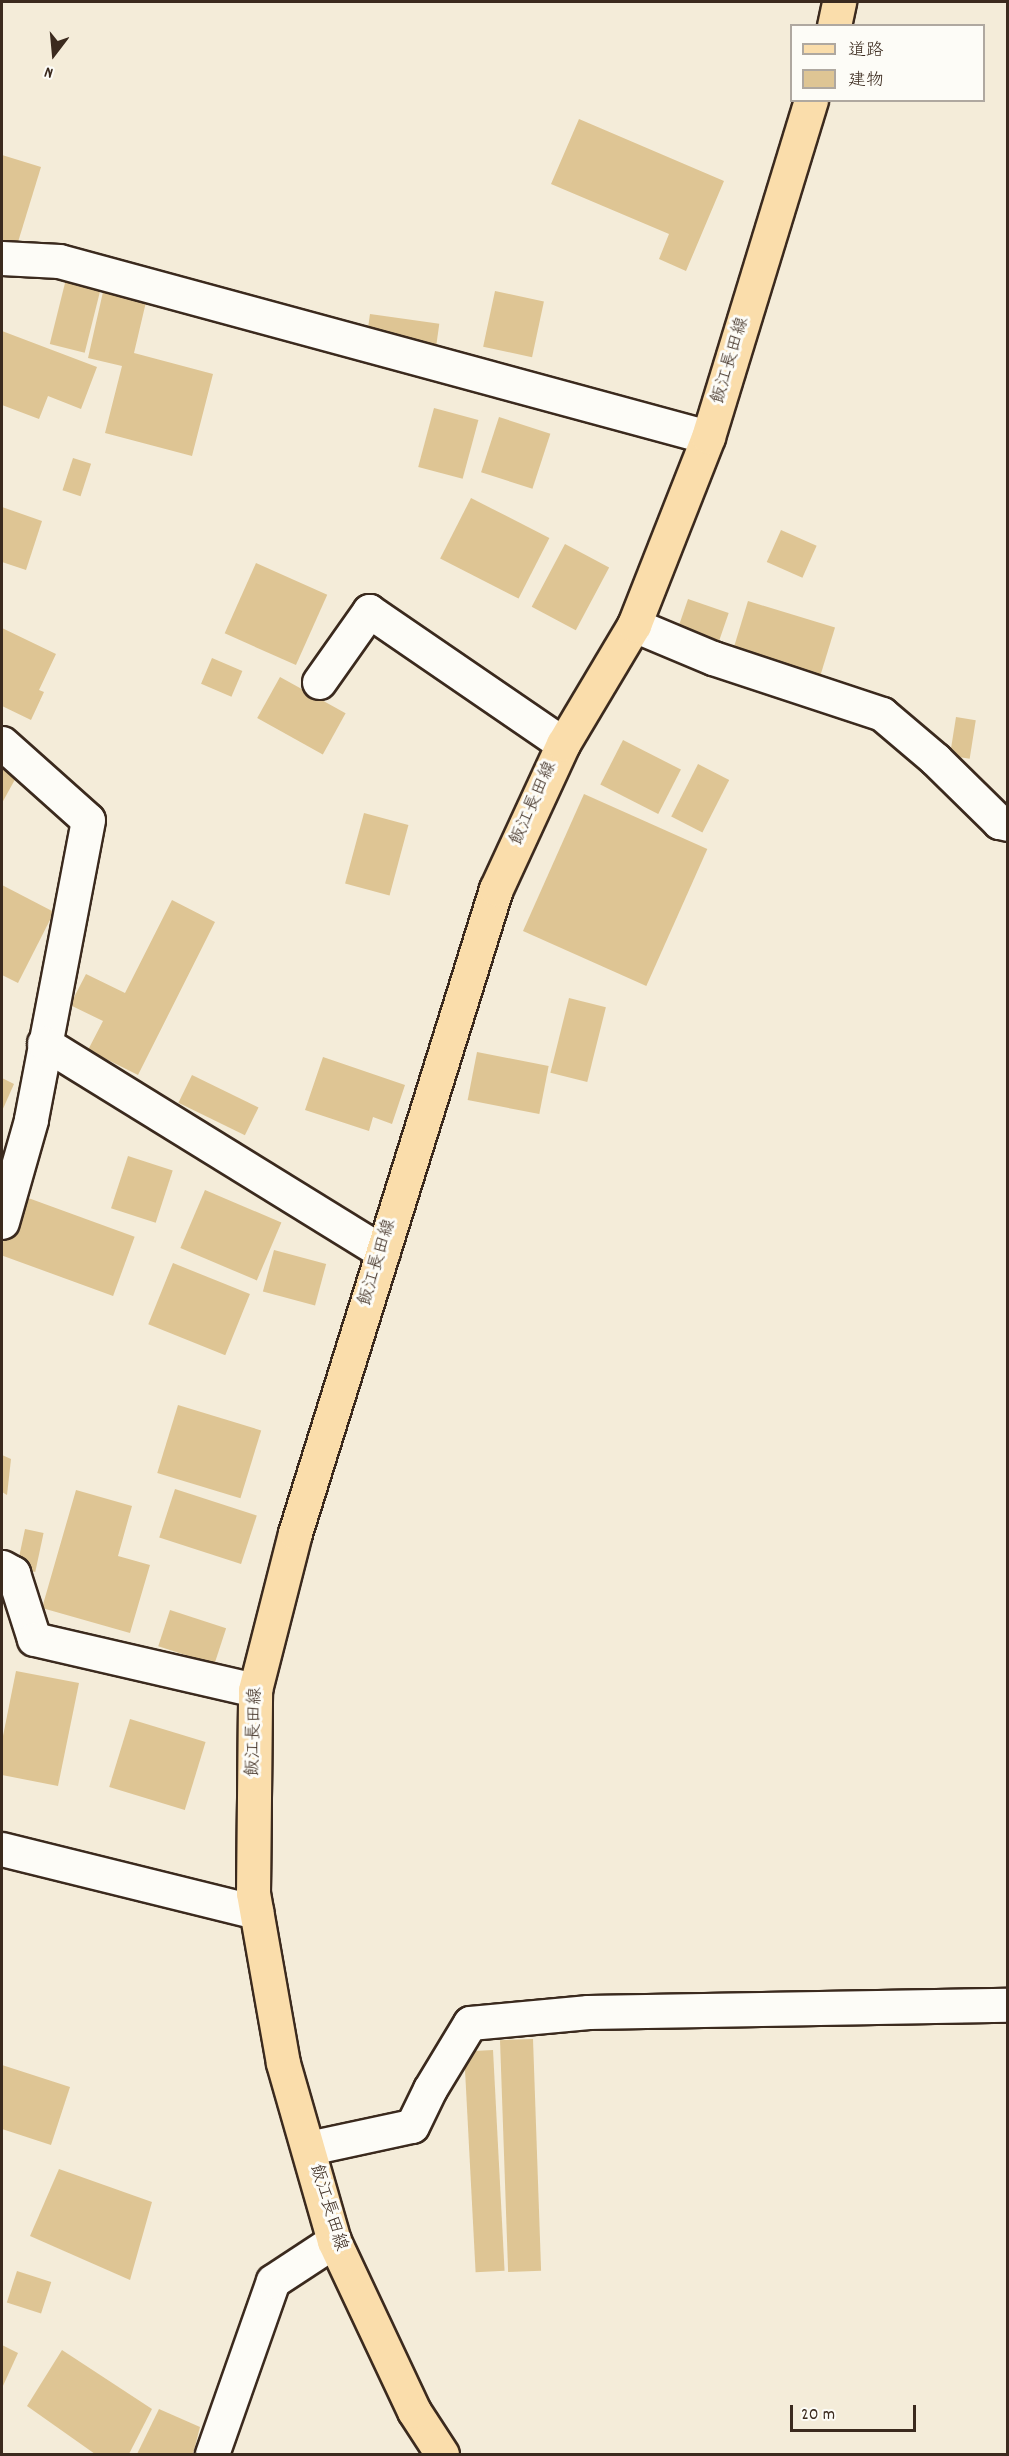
<!DOCTYPE html>
<meta charset="utf-8">
<style>
body{margin:0}
#map{position:relative;width:1009px;height:2456px;overflow:hidden;background:#f4ecd9;font-family:Dekko,"Klee One",sans-serif}
div>[style]{position:absolute}
.building>*{inset:0;background:#dec594;transform-origin:0 0}
.roads{filter:drop-shadow(2px 0 #3b2a1e) drop-shadow(-2px 0 #3b2a1e) drop-shadow(0 2px #3b2a1e) drop-shadow(0 -2px #3b2a1e)}
.minor>*{height:33px;margin:-16.5px;padding:0 16.5px;transform-origin:16.5px;border-radius:16.5px;background:#fdfcf7}
.major>*{height:33px;margin:-16.5px;padding:0 16.5px;transform-origin:16.5px;border-radius:16.5px;background:#faddab}
span{translate:-50% -50%;white-space:nowrap;text-align:center;line-height:1.15;-webkit-text-stroke:6px #fdfcf7;paint-order:stroke}
.street-label{font-size:18px;color:#3b2a1e}
.frame{position:absolute;inset:0;border:3px solid #3b2a1e;pointer-events:none}
.legend{position:absolute;left:790px;top:24px;width:195px;height:78px;box-sizing:border-box;background:#fdfcf7;border:2px solid #afa8a0;margin:0;padding:8px 10px;list-style:none;font-size:18px;color:#3b2a1e}
.legend li{display:flex;align-items:center;gap:12px;height:30px}
.legend b{width:30px;border:2px solid #afa8a0}
.north{position:absolute;left:24px;top:24px;width:60px;height:60px;-webkit-text-stroke:4px #fdfcf7;paint-order:stroke;rotate:196deg;font-size:16px;font-weight:700;line-height:24px;text-align:center;color:#3b2a1e}
.north::after{content:'';display:block;margin:auto;width:21px;height:27px;background:#3b2a1e;clip-path:polygon(50% 0,100% 100%,50% 72%,0 100%)}
.scale{position:absolute;left:790px;top:2405px;width:126px;height:27px;box-sizing:border-box;border:3px solid #3b2a1e;border-top:0;padding-left:8px;font-size:18px;line-height:21px;white-space:nowrap;color:#3b2a1e;-webkit-text-stroke:4px #fdfcf7;paint-order:stroke}
</style>
<div id="map">
<div class="building">
<div style="clip-path:polygon(579px 119px,724px 181px,686px 271px,659px 259px,669px 234px,551px 184px)"></div>
<div style="clip-path:polygon(2px 155px,41px 167px,18px 242px,2px 252px)"></div>
<div style="left:66px;top:279px;width:36px;height:67px;rotate:14deg"></div>
<div style="left:495px;top:291px;width:50px;height:57px;rotate:12deg"></div>
<div style="clip-path:polygon(103px 292px,146px 302px,134px 353px,213px 374px,192px 456px,105px 433px,122px 366px,88px 358px)"></div>
<div style="left:370px;top:314px;width:70px;height:28px;rotate:8deg"></div>
<div style="clip-path:polygon(2px 331px,97px 367px,81px 409px,48px 396px,39px 419px,2px 405px)"></div>
<div style="left:434px;top:408px;width:46px;height:61px;rotate:15deg"></div>
<div style="left:499px;top:417px;width:54px;height:58px;rotate:18deg"></div>
<div style="left:73px;top:458px;width:19px;height:34px;rotate:18deg"></div>
<div style="left:471px;top:498px;width:88px;height:68px;rotate:27deg"></div>
<div style="clip-path:polygon(2px 507px,42px 521px,26px 570px,2px 562px)"></div>
<div style="left:781px;top:530px;width:39px;height:35px;rotate:24deg"></div>
<div style="left:565px;top:544px;width:50px;height:71px;rotate:28deg"></div>
<div style="left:256px;top:563px;width:78px;height:77px;rotate:24deg"></div>
<div style="left:688px;top:599px;width:43px;height:34px;rotate:19deg"></div>
<div style="left:748px;top:601px;width:91px;height:54px;rotate:17deg"></div>
<div style="clip-path:polygon(2px 628px,56px 654px,39px 690px,44px 692px,31px 720px,2px 706px)"></div>
<div style="left:212px;top:658px;width:33px;height:28px;rotate:23deg"></div>
<div style="left:280px;top:677px;width:75px;height:47px;rotate:29deg"></div>
<div style="left:956px;top:717px;width:20px;height:39px;rotate:9deg"></div>
<div style="left:623px;top:740px;width:65px;height:50px;rotate:27deg"></div>
<div style="left:698px;top:764px;width:35px;height:59px;rotate:27deg"></div>
<div style="clip-path:polygon(2px 765px,18px 774px,2px 803px)"></div>
<div style="left:584px;top:794px;width:135px;height:150px;rotate:24deg"></div>
<div style="left:364px;top:813px;width:46px;height:73px;rotate:15deg"></div>
<div style="clip-path:polygon(2px 885px,54px 912px,18px 983px,2px 975px)"></div>
<div style="clip-path:polygon(172px 900px,215px 922px,138px 1075px,88px 1050px,103px 1021px,70px 1005px,86px 974px,125px 993px)"></div>
<div style="left:569px;top:998px;width:38px;height:77px;rotate:14deg"></div>
<div style="left:477px;top:1052px;width:73px;height:49px;rotate:11deg"></div>
<div style="clip-path:polygon(323px 1057px,405px 1085px,392px 1124px,373px 1117px,369px 1131px,305px 1110px)"></div>
<div style="left:192px;top:1075px;width:74px;height:31px;rotate:26deg"></div>
<div style="clip-path:polygon(2px 1078px,14px 1084px,2px 1111px)"></div>
<div style="left:128px;top:1156px;width:47px;height:55px;rotate:18deg"></div>
<div style="left:205px;top:1190px;width:83px;height:63px;rotate:23deg"></div>
<div style="left:20px;top:1195px;width:122px;height:63px;rotate:20deg"></div>
<div style="left:274px;top:1250px;width:54px;height:43px;rotate:15deg"></div>
<div style="left:173px;top:1263px;width:83px;height:66px;rotate:22deg"></div>
<div style="left:178px;top:1405px;width:87px;height:71px;rotate:17deg"></div>
<div style="clip-path:polygon(2px 1455px,11px 1459px,7px 1495px,2px 1492px)"></div>
<div style="left:175px;top:1489px;width:86px;height:51px;rotate:18deg"></div>
<div style="clip-path:polygon(76px 1490px,132px 1506px,118px 1556px,150px 1565px,130px 1633px,42px 1608px)"></div>
<div style="left:25px;top:1529px;width:19px;height:40px;rotate:12deg"></div>
<div style="left:170px;top:1610px;width:59px;height:38px;rotate:18deg"></div>
<div style="clip-path:polygon(16px 1671px,79px 1683px,58px 1786px,2px 1775px,2px 1741px)"></div>
<div style="left:130px;top:1719px;width:79px;height:71px;rotate:17deg"></div>
<div style="left:533px;top:2039px;width:232px;height:33px;rotate:88deg"></div>
<div style="left:493px;top:2050px;width:221px;height:29px;rotate:87deg"></div>
<div style="clip-path:polygon(2px 2065px,70px 2087px,51px 2145px,2px 2129px)"></div>
<div style="clip-path:polygon(59px 2169px,152px 2202px,130px 2280px,30px 2236px)"></div>
<div style="left:17px;top:2271px;width:36px;height:33px;rotate:18deg"></div>
<div style="clip-path:polygon(2px 2345px,18px 2353px,2px 2388px)"></div>
<div style="clip-path:polygon(62px 2350px,152px 2409px,129px 2454px,95px 2454px,27px 2406px)"></div>
<div style="clip-path:polygon(159px 2409px,200px 2427px,193px 2454px,137px 2454px)"></div>
</div>
<div class="roads">
<div class="minor">
<div style="left:2px;top:258px;width:57px;rotate:3deg"></div>
<div style="left:59px;top:261px;width:672px;rotate:15.17deg"></div>
<div style="left:634px;top:625px;width:86px;rotate:22.7deg"></div>
<div style="left:713px;top:658px;width:178px;rotate:18.3deg"></div>
<div style="left:882px;top:714px;width:70px;rotate:40.3deg"></div>
<div style="left:935px;top:759px;width:90px;rotate:44.5deg"></div>
<div style="left:999px;top:822px;width:9px;rotate:13deg"></div>
<div style="left:319px;top:682px;width:87px;rotate:-54.8deg"></div>
<div style="left:369px;top:611px;width:235px;rotate:34.4deg"></div>
<div style="left:2px;top:743px;width:115px;rotate:41.8deg"></div>
<div style="left:88px;top:820px;width:305px;rotate:100.8deg"></div>
<div style="left:31px;top:1120px;width:106px;rotate:105.9deg"></div>
<div style="left:44px;top:1043px;width:398px;rotate:31.7deg"></div>
<div style="left:2px;top:1567px;width:13px;rotate:29deg"></div>
<div style="left:13px;top:1573px;width:69px;rotate:72.3deg"></div>
<div style="left:34px;top:1639px;width:227px;rotate:13deg"></div>
<div style="left:2px;top:1849px;width:262px;rotate:13.9deg"></div>
<div style="left:309px;top:2148px;width:105px;rotate:-12.1deg"></div>
<div style="left:412px;top:2126px;width:41px;rotate:-64.1deg"></div>
<div style="left:430px;top:2089px;width:77px;rotate:-58.8deg"></div>
<div style="left:470px;top:2023px;width:119px;rotate:-5.3deg"></div>
<div style="left:588px;top:2012px;width:420px;rotate:-1deg"></div>
<div style="left:212px;top:2454px;width:183px;rotate:-70.6deg"></div>
<div style="left:273px;top:2281px;width:73px;rotate:-33.3deg"></div>
</div>
<div class="major">
<div style="left:834px;top:26px;width:25px;rotate:-78deg"></div>
<div style="left:442px;top:2454px;width:51px;rotate:-123.1deg"></div>
<div style="left:414px;top:2411px;width:188px;rotate:-115.2deg"></div>
<div style="left:334px;top:2241px;width:185px;rotate:-106deg"></div>
<div style="left:283px;top:2063px;width:173px;rotate:-100deg"></div>
<div style="left:253px;top:1893px;width:203px;rotate:-89.4deg"></div>
<div style="left:255px;top:1690px;width:162px;rotate:-75.7deg"></div>
<div style="left:295px;top:1533px;width:675px;rotate:-72.67deg"></div>
<div style="left:496px;top:889px;width:160px;rotate:-65.2deg"></div>
<div style="left:563px;top:744px;width:139px;rotate:-59.2deg"></div>
<div style="left:634px;top:625px;width:202px;rotate:-68.5deg"></div>
<div style="left:708px;top:437px;width:352px;rotate:-73deg"></div>
</div>
</div>
<div class="street-label">
<span style="left:732px;top:361px;rotate:-73deg">飯江長田線</span>
<span style="left:535px;top:804px;rotate:-66deg">飯江長田線</span>
<span style="left:379px;top:1263px;rotate:-73deg">飯江長田線</span>
<span style="left:256px;top:1732px;rotate:-88deg">飯江長田線</span>
<span style="left:327px;top:2208px;rotate:73deg">飯江長田線</span>
</div>
<div class="frame"></div>
<ul class="legend">
<li><b style="height:8px;background:#faddab"></b>道路</li>
<li><b style="height:16px;background:#dec594"></b>建物</li>
</ul>
<div class="north">N</div>
<div class="scale">20 m</div>
</div>
